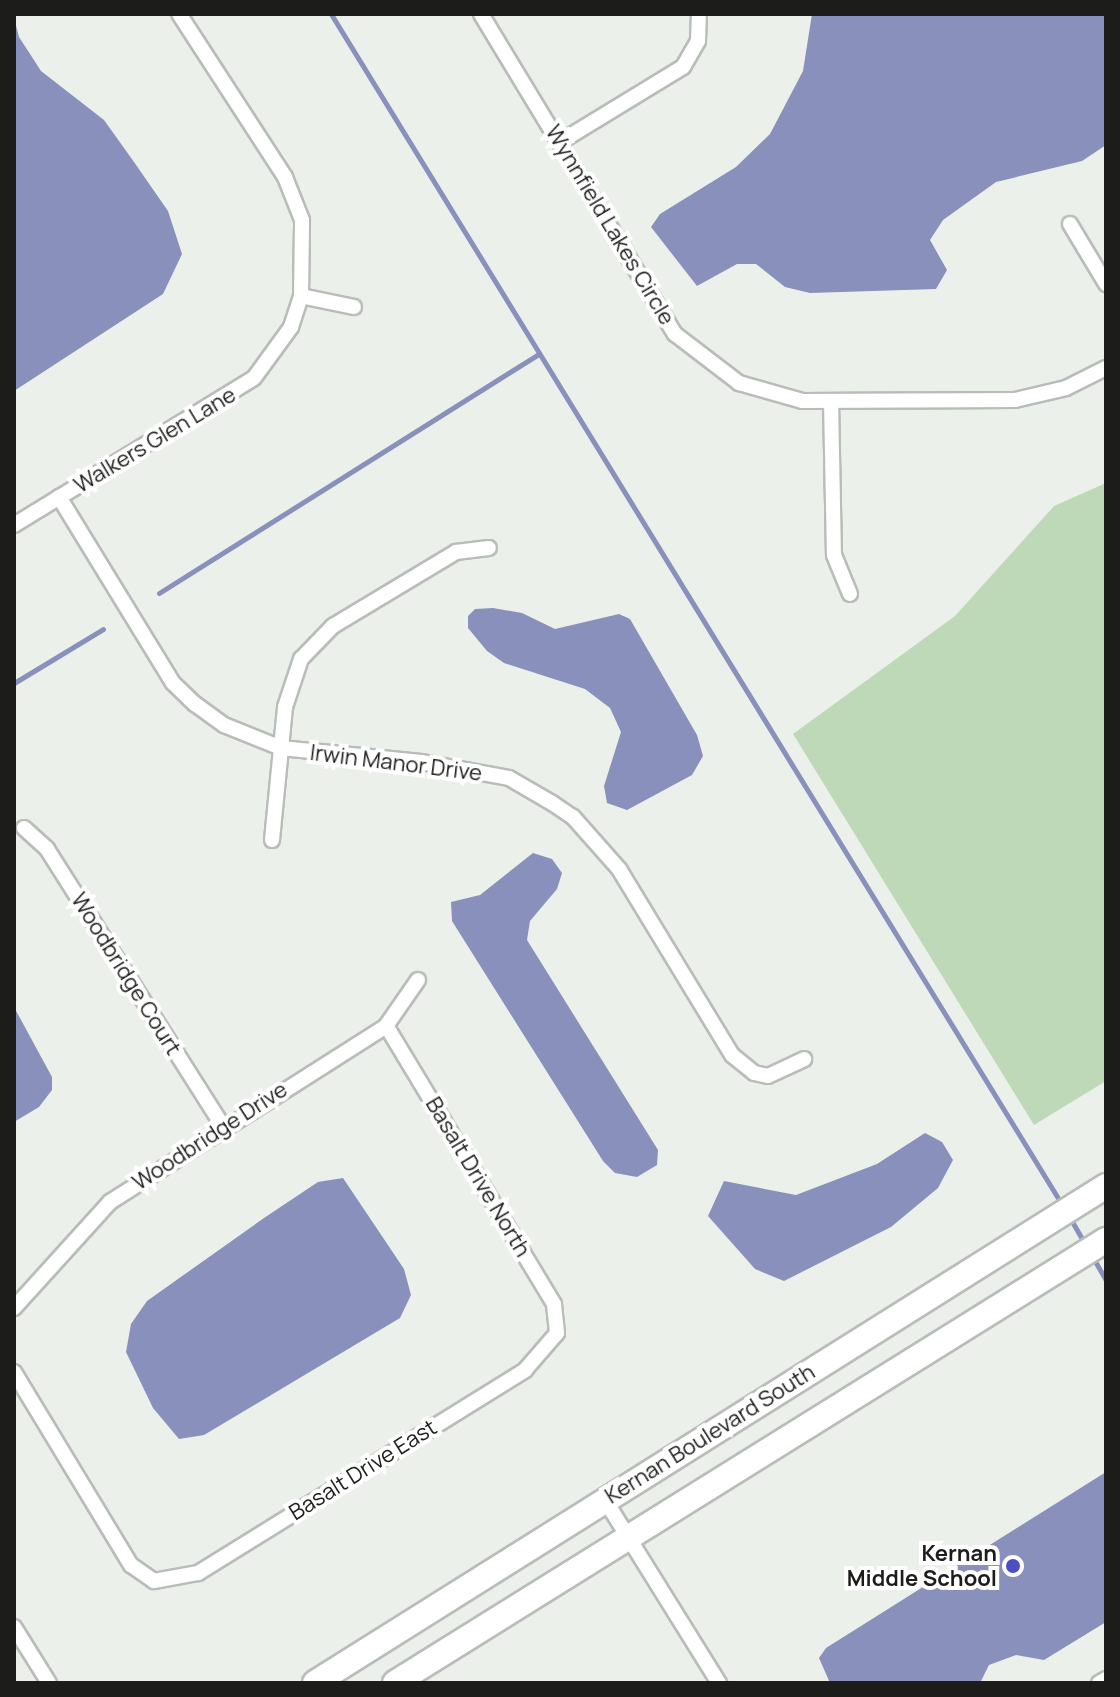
<!DOCTYPE html>
<style>
body{margin:0}
#map{position:relative;width:1120px;height:1697px;overflow:hidden;background:#ecf0eb;font-family:Manrope,sans-serif}
div>[style]{position:absolute}
.green>*{inset:0;background:#bdd9b7}
.water>*{inset:0;background:#8890bb}
.stream>*{height:5px;margin:-2.5px;padding:0 2.5px;transform-origin:2.5px;border-radius:2.5px;background:#8890bb}
.roads{filter:drop-shadow(2px 0 #b9bdb9) drop-shadow(-2px 0 #b9bdb9) drop-shadow(0 2px #b9bdb9) drop-shadow(0 -2px #b9bdb9)}
.street>*{height:14px;margin:-7px;padding:0 7px;transform-origin:7px;border-radius:7px;background:#fff}
.primary>*{height:24px;margin:-12px;padding:0 12px;transform-origin:12px;border-radius:12px;background:#fff}
.dots>*{width:22px;height:22px;translate:-50% -50%;box-sizing:border-box;border:4px solid #fff;border-radius:50%}
span{translate:-50% -50%;white-space:nowrap;text-align:center;line-height:1.15;-webkit-text-stroke:8px #fff;paint-order:stroke}
.street-label{font-size:22px;color:#1c1d1b}
.poi-label{font-size:22px;color:#1c1d1b;font-weight:700}
.right{translate:-100% -50%;text-align:right}
.frame{position:absolute;inset:0;border:16px solid #1c1d1b;pointer-events:none}
</style>
<div id="map">
<div class="green">
<div style="clip-path:polygon(1106px 483px,1106px 1081px,1034px 1125px,793px 734px,955px 616px,1054px 506px)"></div>
</div>
<div class="water">
<div style="clip-path:polygon(812px 14px,1106px 14px,1106px 145px,1082px 161px,996px 182px,943px 220px,930px 240px,947px 270px,936px 289px,810px 293px,785px 287px,756px 264px,737px 264px,697px 286px,651px 227px,660px 214px,736px 167px,770px 134px,803px 71px)"></div>
<div style="clip-path:polygon(14px 18px,19px 37px,41px 71px,104px 120px,134px 162px,168px 211px,182px 254px,163px 294px,14px 391px)"></div>
<div style="clip-path:polygon(493px 608px,522px 613px,555px 629px,619px 614px,630px 619px,697px 735px,703px 756px,692px 775px,627px 810px,607px 803px,604px 786px,621px 732px,610px 708px,585px 689px,504px 663px,487px 651px,468px 628px,468px 616px,475px 609px)"></div>
<div style="clip-path:polygon(533px 853px,552px 859px,562px 873px,557px 889px,530px 921px,527px 940px,658px 1150px,657px 1165px,637px 1177px,615px 1173px,603px 1161px,452px 921px,451px 902px,480px 895px)"></div>
<div style="clip-path:polygon(14px 1007px,52px 1077px,52px 1090px,39px 1107px,14px 1122px)"></div>
<div style="clip-path:polygon(925px 1133px,942px 1142px,953px 1160px,938px 1188px,891px 1227px,784px 1281px,755px 1269px,708px 1216px,724px 1181px,796px 1195px,877px 1164px)"></div>
<div style="clip-path:polygon(343px 1178px,404px 1269px,411px 1295px,400px 1318px,204px 1435px,179px 1439px,153px 1408px,126px 1352px,131px 1324px,147px 1301px,264px 1218px,318px 1182px)"></div>
<div style="clip-path:polygon(1106px 1472px,1106px 1622px,1044px 1660px,1016px 1655px,989px 1665px,980px 1683px,830px 1683px,819px 1658px,826px 1648px)"></div>
</div>
<div class="stream">
<div style="left:331px;top:14px;width:1399px;rotate:58.45deg"></div>
<div style="left:159px;top:593px;width:448px;rotate:-32.2deg"></div>
<div style="left:14px;top:683px;width:104px;rotate:-31.2deg"></div>
<div style="left:1070px;top:1218px;width:30px;rotate:60deg"></div>
<div style="left:1092px;top:1256px;width:28px;rotate:60deg"></div>
</div>
<div class="roads">
<div class="street">
<div style="left:481px;top:14px;width:374px;rotate:58.8deg"></div>
<div style="left:675px;top:334px;width:81px;rotate:37.4deg"></div>
<div style="left:739px;top:383px;width:66px;rotate:15.9deg"></div>
<div style="left:802px;top:401px;width:213px;rotate:-0.3deg"></div>
<div style="left:1015px;top:400px;width:52px;rotate:-13.2deg"></div>
<div style="left:1066px;top:388px;width:45px;rotate:-26.6deg"></div>
<div style="left:560px;top:142px;width:144px;rotate:-31.4deg"></div>
<div style="left:683px;top:67px;width:30px;rotate:-60deg"></div>
<div style="left:698px;top:41px;width:27px;rotate:-88deg"></div>
<div style="left:1070px;top:224px;width:70px;rotate:59deg"></div>
<div style="left:301px;top:296px;width:54px;rotate:11.7deg"></div>
<div style="left:831px;top:401px;width:154px;rotate:88.9deg"></div>
<div style="left:834px;top:555px;width:42px;rotate:67.7deg"></div>
<div style="left:59px;top:497px;width:218px;rotate:58.5deg"></div>
<div style="left:173px;top:683px;width:30px;rotate:44deg"></div>
<div style="left:195px;top:704px;width:36px;rotate:36deg"></div>
<div style="left:224px;top:725px;width:61px;rotate:22deg"></div>
<div style="left:281px;top:748px;width:141px;rotate:5.7deg"></div>
<div style="left:421px;top:762px;width:89px;rotate:10.3deg"></div>
<div style="left:509px;top:778px;width:50px;rotate:30.2deg"></div>
<div style="left:552px;top:803px;width:25px;rotate:34deg"></div>
<div style="left:573px;top:817px;width:69px;rotate:48.5deg"></div>
<div style="left:619px;top:869px;width:218px;rotate:58.7deg"></div>
<div style="left:732px;top:1055px;width:28px;rotate:39deg"></div>
<div style="left:754px;top:1073px;width:14px;rotate:12deg"></div>
<div style="left:768px;top:1076px;width:40px;rotate:-25deg"></div>
<div style="left:14px;top:525px;width:281px;rotate:-31.5deg"></div>
<div style="left:254px;top:378px;width:63px;rotate:-54deg"></div>
<div style="left:291px;top:327px;width:33px;rotate:-72deg"></div>
<div style="left:301px;top:296px;width:76px;rotate:-89.2deg"></div>
<div style="left:302px;top:220px;width:46px;rotate:-111.6deg"></div>
<div style="left:285px;top:177px;width:194px;rotate:-123deg"></div>
<div style="left:24px;top:828px;width:31px;rotate:42deg"></div>
<div style="left:47px;top:849px;width:328px;rotate:57.6deg"></div>
<div style="left:272px;top:840px;width:134px;rotate:-84.4deg"></div>
<div style="left:285px;top:707px;width:51px;rotate:-71.6deg"></div>
<div style="left:301px;top:659px;width:46px;rotate:-45.9deg"></div>
<div style="left:333px;top:626px;width:144px;rotate:-31deg"></div>
<div style="left:456px;top:552px;width:33px;rotate:-7deg"></div>
<div style="left:14px;top:1308px;width:143px;rotate:-47.8deg"></div>
<div style="left:110px;top:1202px;width:327px;rotate:-32.5deg"></div>
<div style="left:386px;top:1026px;width:56px;rotate:-55.2deg"></div>
<div style="left:14px;top:1372px;width:226px;rotate:58.8deg"></div>
<div style="left:131px;top:1565px;width:28px;rotate:35deg"></div>
<div style="left:154px;top:1581px;width:45px;rotate:-10.3deg"></div>
<div style="left:198px;top:1573px;width:385px;rotate:-31.8deg"></div>
<div style="left:525px;top:1370px;width:49px;rotate:-49.1deg"></div>
<div style="left:557px;top:1333px;width:29px;rotate:-96deg"></div>
<div style="left:554px;top:1304px;width:325px;rotate:-121.1deg"></div>
<div style="left:605px;top:1500px;width:216px;rotate:58.1deg"></div>
<div style="left:14px;top:1627px;width:66px;rotate:58deg"></div>
<div style="left:1099px;top:1683px;width:8px;rotate:-30deg"></div>
</div>
<div class="primary">
<div style="left:315px;top:1683px;width:934px;rotate:-32.14deg"></div>
<div style="left:395px;top:1683px;width:838px;rotate:-31.93deg"></div>
</div>
</div>
<div class="dots">
<div style="left:1013px;top:1566px;background:#4a4fc5"></div>
</div>
<div class="street-label">
<span style="left:610px;top:225px;rotate:59deg">Wynnfield Lakes Circle</span>
<span style="left:155px;top:440px;rotate:-31deg">Walkers Glen Lane</span>
<span style="left:396px;top:763px;rotate:7deg">Irwin Manor Drive</span>
<span style="left:126px;top:974px;rotate:58deg">Woodbridge Court</span>
<span style="left:210px;top:1136px;rotate:-33deg">Woodbridge Drive</span>
<span style="left:478px;top:1177px;rotate:59deg">Basalt Drive North</span>
<span style="left:710px;top:1434px;rotate:-32deg">Kernan Boulevard South</span>
<span style="left:363px;top:1470px;rotate:-32deg">Basalt Drive East</span>
</div>
<div class="poi-label">
<span class="right" style="left:997px;top:1566px">Kernan<br>Middle School</span>
</div>
<div class="frame"></div>
</div>
